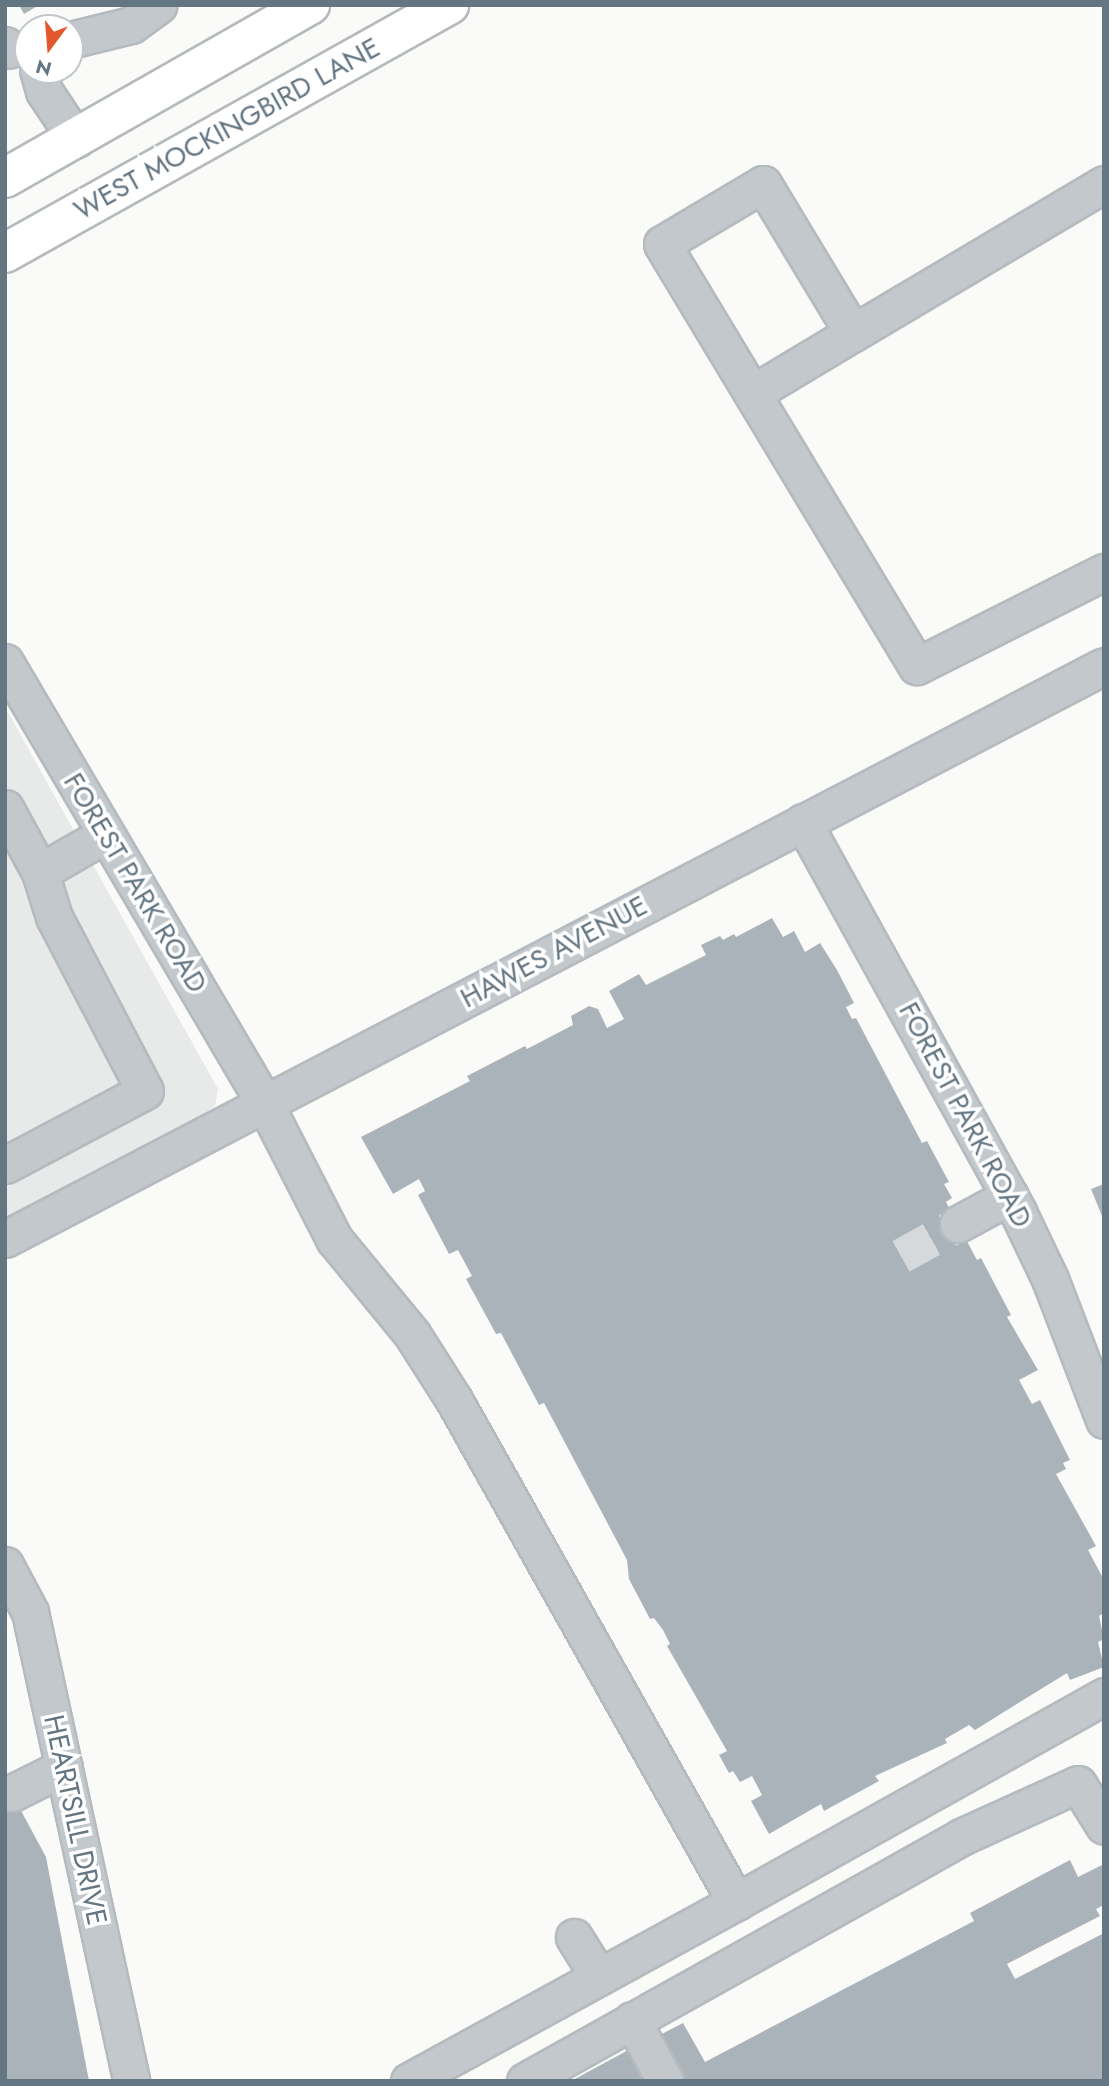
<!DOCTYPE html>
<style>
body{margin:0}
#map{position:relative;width:1109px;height:2086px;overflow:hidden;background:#fafaf8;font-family:Jost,sans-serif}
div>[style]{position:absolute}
.built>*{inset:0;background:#e8e9e9}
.building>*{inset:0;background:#aab3b9}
.minor-tunnel>*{height:35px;margin-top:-17.5px;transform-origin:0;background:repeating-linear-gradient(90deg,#d5d9db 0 35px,transparent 0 53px)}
.roads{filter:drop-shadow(2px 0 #b5babe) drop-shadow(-2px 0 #b5babe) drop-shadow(0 2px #b5babe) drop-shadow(0 -2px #b5babe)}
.minor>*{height:35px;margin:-17.5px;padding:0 17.5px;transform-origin:17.5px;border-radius:17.5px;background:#c3c8cc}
.major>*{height:38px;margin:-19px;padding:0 19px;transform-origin:19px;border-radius:19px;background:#fff}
span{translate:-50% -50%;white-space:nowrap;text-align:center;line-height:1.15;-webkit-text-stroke:7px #fff;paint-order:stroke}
.street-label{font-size:28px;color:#657683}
.frame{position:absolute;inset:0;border:7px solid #657683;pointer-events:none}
.north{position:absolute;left:14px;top:14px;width:70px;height:70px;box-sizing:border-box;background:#fff;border:2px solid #c1c8cd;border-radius:50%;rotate:196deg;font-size:19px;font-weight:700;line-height:28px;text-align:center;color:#657683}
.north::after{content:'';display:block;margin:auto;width:24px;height:32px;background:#e4572e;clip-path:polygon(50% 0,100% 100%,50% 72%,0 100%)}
</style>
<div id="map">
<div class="built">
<div style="clip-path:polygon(5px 707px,218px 1089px,215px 1106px,186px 1126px,5px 1219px)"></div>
</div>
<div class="building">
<div style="clip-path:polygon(19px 5px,39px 5px,24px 14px)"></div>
<div style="clip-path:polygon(772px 918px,783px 937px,794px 931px,805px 952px,820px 943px,837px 970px,854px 1003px,846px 1007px,852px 1019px,856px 1018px,922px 1143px,927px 1141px,949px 1182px,944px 1184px,952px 1198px,946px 1202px,977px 1260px,981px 1258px,1011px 1315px,1007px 1317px,1038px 1370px,1019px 1380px,1032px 1404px,1040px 1400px,1070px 1460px,1063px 1463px,1066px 1469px,1056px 1474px,1096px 1546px,1088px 1550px,1104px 1580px,1104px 1613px,1099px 1616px,1104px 1639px,1098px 1642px,1104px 1667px,1070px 1680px,1067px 1673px,975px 1730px,969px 1725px,945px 1739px,947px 1743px,875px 1776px,879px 1781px,824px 1811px,821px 1804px,769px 1834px,751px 1801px,762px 1795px,752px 1776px,740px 1782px,733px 1771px,729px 1773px,719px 1755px,727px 1751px,667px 1646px,670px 1644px,663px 1630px,654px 1618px,650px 1619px,629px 1579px,627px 1560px,544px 1403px,539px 1405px,501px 1333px,496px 1334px,466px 1279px,472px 1276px,458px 1250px,449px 1254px,418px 1195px,425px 1191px,419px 1179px,393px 1194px,361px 1137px,470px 1081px,467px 1076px,525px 1046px,527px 1049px,573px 1025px,571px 1016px,589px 1006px,598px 1009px,607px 1028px,624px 1019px,609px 991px,639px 974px,646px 985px,706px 955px,701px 945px,720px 936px,723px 940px,734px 934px,736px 937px)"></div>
<div style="clip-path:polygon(1104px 1184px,1104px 1221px,1091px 1189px)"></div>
<div style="clip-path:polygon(5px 1781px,46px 1857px,89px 2081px,5px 2081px)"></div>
<div style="clip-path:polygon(1070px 1860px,1078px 1877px,1102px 1865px,1104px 1905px,1096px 1909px,1100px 1916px,1007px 1964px,1015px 1979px,1104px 1933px,1104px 2081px,680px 2081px,656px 2037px,683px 2023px,705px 2062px,974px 1921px,970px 1913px)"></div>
<div style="clip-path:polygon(634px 2047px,652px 2081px,571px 2081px)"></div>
</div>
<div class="minor-tunnel">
<div style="left:901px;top:1256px;width:65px;rotate:-29.3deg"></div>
</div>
<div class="roads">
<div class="minor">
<div style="left:70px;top:40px;width:63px;rotate:-13.8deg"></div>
<div style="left:131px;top:25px;width:34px;rotate:-36deg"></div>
<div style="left:5px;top:45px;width:6px;rotate:51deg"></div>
<div style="left:38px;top:70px;width:22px;rotate:74deg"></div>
<div style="left:44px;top:91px;width:58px;rotate:56.3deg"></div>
<div style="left:1104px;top:184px;width:292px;rotate:149.3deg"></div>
<div style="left:853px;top:333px;width:174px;rotate:-121.1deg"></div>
<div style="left:763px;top:184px;width:117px;rotate:149.3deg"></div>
<div style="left:662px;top:244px;width:493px;rotate:58.9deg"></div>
<div style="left:917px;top:666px;width:209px;rotate:-26.7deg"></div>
<div style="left:753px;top:393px;width:117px;rotate:-31deg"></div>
<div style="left:5px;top:662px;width:513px;rotate:59.53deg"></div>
<div style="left:265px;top:1104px;width:152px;rotate:62.9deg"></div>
<div style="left:334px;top:1239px;width:123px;rotate:50.6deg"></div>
<div style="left:412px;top:1334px;width:78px;rotate:57.5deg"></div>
<div style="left:454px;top:1400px;width:576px;rotate:60.67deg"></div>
<div style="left:736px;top:1902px;width:422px;rotate:-29.2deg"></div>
<div style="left:5px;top:808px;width:73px;rotate:61.3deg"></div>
<div style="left:40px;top:872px;width:47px;rotate:72.7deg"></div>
<div style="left:54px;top:917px;width:196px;rotate:62.4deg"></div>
<div style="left:145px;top:1091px;width:158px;rotate:152.1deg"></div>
<div style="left:803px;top:822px;width:445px;rotate:61.1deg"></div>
<div style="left:1018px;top:1212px;width:74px;rotate:64.5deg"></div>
<div style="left:1050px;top:1279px;width:151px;rotate:69deg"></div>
<div style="left:40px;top:872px;width:76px;rotate:-29.9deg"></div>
<div style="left:958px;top:1224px;width:59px;rotate:-28.3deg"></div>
<div style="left:5px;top:1239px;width:1239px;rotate:-27.54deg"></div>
<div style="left:5px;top:1565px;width:53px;rotate:62deg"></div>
<div style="left:30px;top:1612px;width:480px;rotate:77.8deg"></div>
<div style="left:12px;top:1793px;width:58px;rotate:-26.6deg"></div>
<div style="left:574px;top:1937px;width:47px;rotate:58deg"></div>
<div style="left:632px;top:2020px;width:69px;rotate:61.6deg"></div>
<div style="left:409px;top:2081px;width:373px;rotate:-28.7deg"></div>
<div style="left:525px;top:2081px;width:500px;rotate:-29.2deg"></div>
<div style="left:961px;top:1837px;width:128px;rotate:-24.4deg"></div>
<div style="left:1078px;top:1784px;width:49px;rotate:58.2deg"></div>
</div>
<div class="major">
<div style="left:5px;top:178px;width:351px;rotate:-29.6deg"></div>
<div style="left:5px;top:253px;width:509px;rotate:-29.19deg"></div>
</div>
</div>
<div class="street-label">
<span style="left:227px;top:129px;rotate:-29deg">WEST MOCKINGBIRD LANE</span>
<span style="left:135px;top:883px;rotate:59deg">FOREST PARK ROAD</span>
<span style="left:554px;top:952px;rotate:-28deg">HAWES AVENUE</span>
<span style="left:965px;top:1115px;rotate:62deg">FOREST PARK ROAD</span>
<span style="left:75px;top:1820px;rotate:78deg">HEARTSILL DRIVE</span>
</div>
<div class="frame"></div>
<div class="north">N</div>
</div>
